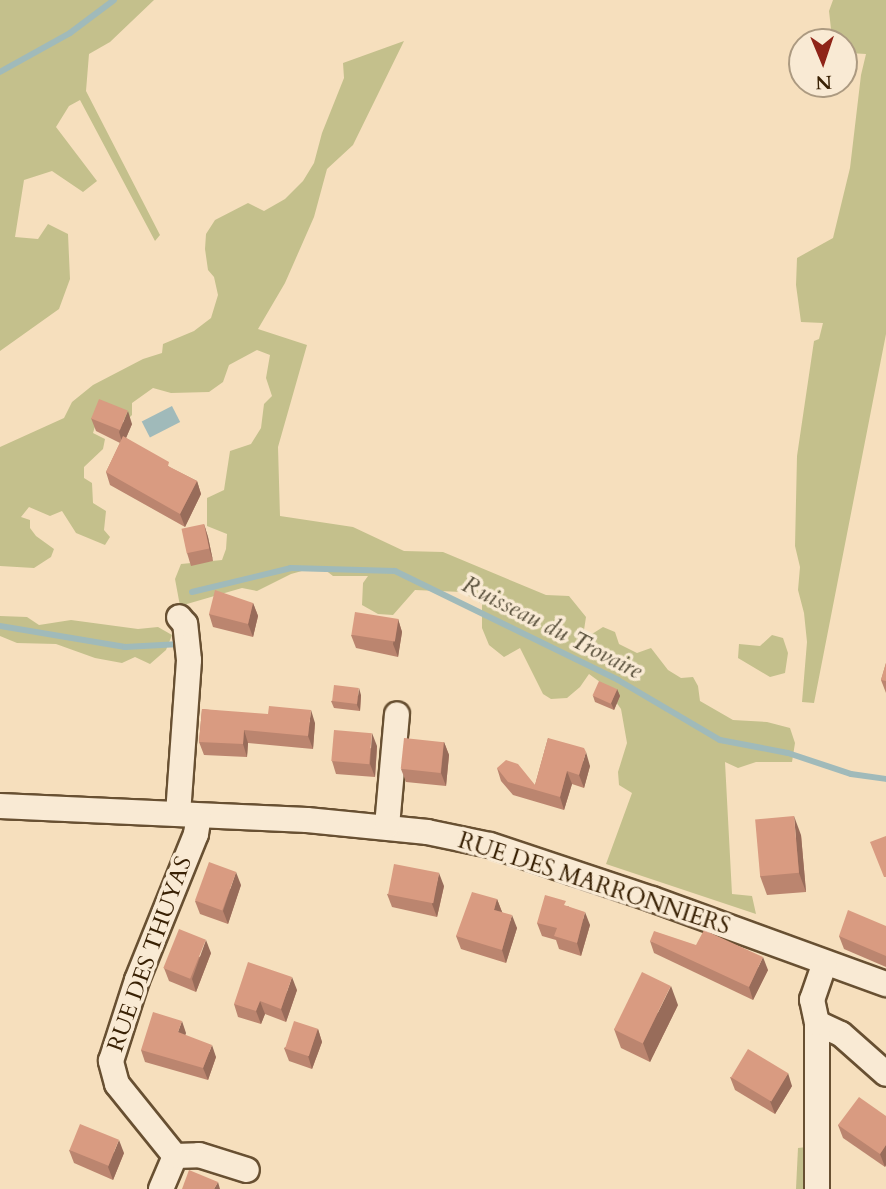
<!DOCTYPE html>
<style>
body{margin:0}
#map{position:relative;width:886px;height:1189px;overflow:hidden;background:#f6dfbd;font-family:Cardo,serif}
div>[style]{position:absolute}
.green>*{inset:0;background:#c4c08c}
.water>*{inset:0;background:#a0baba;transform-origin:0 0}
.stream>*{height:6px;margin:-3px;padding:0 3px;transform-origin:3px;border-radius:3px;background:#a0baba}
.roads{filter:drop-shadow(2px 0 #685032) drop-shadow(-2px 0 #685032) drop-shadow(0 2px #685032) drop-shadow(0 -2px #685032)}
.minor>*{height:24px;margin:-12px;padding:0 12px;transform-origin:12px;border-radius:12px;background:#f9ead4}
.wall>*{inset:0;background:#bb856f}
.shaded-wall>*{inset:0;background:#986c5a}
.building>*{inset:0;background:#d99b81;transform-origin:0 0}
span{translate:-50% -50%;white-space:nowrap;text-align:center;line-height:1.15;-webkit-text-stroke:7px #f9ead4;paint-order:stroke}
.street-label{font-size:23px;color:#392104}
.water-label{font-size:24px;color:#584f3b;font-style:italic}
.north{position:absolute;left:788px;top:28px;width:70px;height:70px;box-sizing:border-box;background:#f9ead4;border:2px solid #ac9a81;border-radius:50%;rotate:178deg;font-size:19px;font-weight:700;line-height:28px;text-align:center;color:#392104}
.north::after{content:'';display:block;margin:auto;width:24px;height:32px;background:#8f2418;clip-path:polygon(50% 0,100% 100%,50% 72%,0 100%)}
</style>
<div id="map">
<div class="green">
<div style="clip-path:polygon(0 0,154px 0,110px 42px,89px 54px,86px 91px,160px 235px,155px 241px,80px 100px,69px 106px,56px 127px,97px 181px,83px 192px,52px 171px,24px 180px,15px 237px,38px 239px,48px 224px,68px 234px,70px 279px,59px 309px,0 351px)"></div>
<div style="clip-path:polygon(833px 0,886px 0,886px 334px,814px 703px,802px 702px,807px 642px,804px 613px,798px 590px,800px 567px,795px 546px,797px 456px,814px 341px,819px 339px,823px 323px,801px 322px,796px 285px,797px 258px,833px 238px,850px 168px,861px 75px,866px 54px,849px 53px,844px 48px,844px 42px,832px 38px,829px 11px)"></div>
<div style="clip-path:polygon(404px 41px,353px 145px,327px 169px,314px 217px,285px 283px,258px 329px,307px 345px,278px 447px,280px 516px,353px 527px,404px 551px,443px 552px,546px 595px,569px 596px,586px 617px,584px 630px,592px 634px,603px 627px,615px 632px,619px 644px,637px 653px,651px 648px,668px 670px,681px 678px,693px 677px,698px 686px,700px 701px,733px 720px,767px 722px,790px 728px,795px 743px,792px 762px,756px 762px,738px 768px,725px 762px,732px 894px,752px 896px,756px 914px,606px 864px,632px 793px,619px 785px,618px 772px,627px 743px,621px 709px,604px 685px,589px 674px,580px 687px,567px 698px,551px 699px,543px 694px,520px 648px,504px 657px,489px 645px,482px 628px,482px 604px,462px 592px,415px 590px,393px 615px,378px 614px,362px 605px,363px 583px,368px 576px,333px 576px,320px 566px,291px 574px,257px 591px,242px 588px,180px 606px,175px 579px,181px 564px,222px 560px,226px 549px,227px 534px,207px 526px,207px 498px,224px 490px,230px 451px,251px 444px,261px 428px,264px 404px,272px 396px,266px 378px,270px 355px,257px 350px,229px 365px,223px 382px,209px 392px,171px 393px,153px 388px,132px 403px,132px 415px,128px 419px,97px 420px,93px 433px,105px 439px,103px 449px,84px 467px,84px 478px,92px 483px,93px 503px,106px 511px,104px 530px,110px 537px,105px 545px,76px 533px,62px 511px,50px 516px,29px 507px,21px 517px,30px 520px,30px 528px,36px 536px,54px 549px,51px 557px,34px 568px,0 566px,0 447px,64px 418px,72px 402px,93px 385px,143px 359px,162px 353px,163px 344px,194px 331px,211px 318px,218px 295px,214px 277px,208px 270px,205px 249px,206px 234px,215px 220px,248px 203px,264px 211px,285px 199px,303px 181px,314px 163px,322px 133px,344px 78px,343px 63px)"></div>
<div style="clip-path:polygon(0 616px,27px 617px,39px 625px,71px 620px,138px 629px,158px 627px,172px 635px,166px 650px,150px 664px,135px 657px,122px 663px,95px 658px,56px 644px,17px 643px,0 636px)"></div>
<div style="clip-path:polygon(772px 635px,783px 638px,788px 653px,785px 673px,770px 677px,738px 658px,739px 644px,760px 646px)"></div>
<div style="clip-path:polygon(807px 1147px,809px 1189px,796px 1189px,798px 1148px)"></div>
</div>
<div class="water">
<div style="left:172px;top:406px;width:18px;height:34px;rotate:63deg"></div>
</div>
<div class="stream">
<div style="left:0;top:72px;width:80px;rotate:-29.1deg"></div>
<div style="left:70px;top:33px;width:55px;rotate:-36.9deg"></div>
<div style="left:192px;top:592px;width:102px;rotate:-13.6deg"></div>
<div style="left:291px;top:568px;width:104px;rotate:1.7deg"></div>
<div style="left:395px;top:571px;width:248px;rotate:26deg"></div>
<div style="left:618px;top:680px;width:118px;rotate:30.5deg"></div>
<div style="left:720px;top:740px;width:69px;rotate:10.8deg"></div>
<div style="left:788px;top:753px;width:66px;rotate:18.4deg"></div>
<div style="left:851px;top:774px;width:35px;rotate:8deg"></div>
<div style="left:0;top:626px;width:127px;rotate:9.5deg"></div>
<div style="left:125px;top:647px;width:55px;rotate:-3.1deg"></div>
</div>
<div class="roads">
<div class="minor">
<div style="left:0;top:806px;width:307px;rotate:2.6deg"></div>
<div style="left:307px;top:820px;width:121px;rotate:5.7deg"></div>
<div style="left:427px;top:832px;width:64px;rotate:11.7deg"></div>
<div style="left:490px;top:845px;width:171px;rotate:18.4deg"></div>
<div style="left:652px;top:899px;width:249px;rotate:20deg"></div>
<div style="left:178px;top:814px;width:154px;rotate:-85.9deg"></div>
<div style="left:189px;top:660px;width:36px;rotate:-96deg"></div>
<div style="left:185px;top:624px;width:9px;rotate:-131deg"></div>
<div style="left:387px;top:826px;width:112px;rotate:-84.9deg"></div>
<div style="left:817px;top:1023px;width:26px;rotate:25deg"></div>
<div style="left:841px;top:1034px;width:60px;rotate:41.6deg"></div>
<div style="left:175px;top:1156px;width:24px;rotate:-2deg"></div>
<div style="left:199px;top:1155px;width:50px;rotate:17.4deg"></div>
<div style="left:161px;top:1189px;width:36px;rotate:-67deg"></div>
<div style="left:175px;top:1156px;width:92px;rotate:-128.9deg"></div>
<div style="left:117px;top:1084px;width:24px;rotate:-105deg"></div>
<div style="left:111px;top:1061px;width:85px;rotate:-72.2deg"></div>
<div style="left:137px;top:980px;width:157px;rotate:-68deg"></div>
<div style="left:196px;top:834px;width:18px;rotate:-81deg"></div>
<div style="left:817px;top:1189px;width:166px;rotate:-90deg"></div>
<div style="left:817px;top:1023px;width:24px;rotate:-102deg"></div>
<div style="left:812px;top:1000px;width:39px;rotate:-71deg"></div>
</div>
</div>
<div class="wall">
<div style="clip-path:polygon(91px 418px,132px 424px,126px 438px,171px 468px,197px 481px,201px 494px,185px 527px,110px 485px,106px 472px,120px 443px,96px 431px)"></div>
<div style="clip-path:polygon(204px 524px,208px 537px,213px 561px,191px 566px,187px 553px)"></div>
<div style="clip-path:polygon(253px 603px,258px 616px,253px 637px,213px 627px,209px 614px)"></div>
<div style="clip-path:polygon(398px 619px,402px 632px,398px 657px,356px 648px,351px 635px)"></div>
<div style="clip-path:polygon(886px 663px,886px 693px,881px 680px)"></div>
<div style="clip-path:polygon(617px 689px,620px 696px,614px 710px,595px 702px,593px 696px)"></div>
<div style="clip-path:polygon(361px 695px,360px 711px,334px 708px,331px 701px)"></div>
<div style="clip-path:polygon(202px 709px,315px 723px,313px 749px,248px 743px,247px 757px,204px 755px,199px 742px)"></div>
<div style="clip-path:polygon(548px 738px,590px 766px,584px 788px,572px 784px,564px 810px,513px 795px,501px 781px,497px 768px,535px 785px)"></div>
<div style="clip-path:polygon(444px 742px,449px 755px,446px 786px,406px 782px,401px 769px)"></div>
<div style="clip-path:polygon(377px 746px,375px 777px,336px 774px,332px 761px)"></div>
<div style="clip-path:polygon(801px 835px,806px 892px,767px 895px,760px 876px)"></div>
<div style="clip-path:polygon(241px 885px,228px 924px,200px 914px,195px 901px)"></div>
<div style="clip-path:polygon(444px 886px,437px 917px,392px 907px,387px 894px)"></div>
<div style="clip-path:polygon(497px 899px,502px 912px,517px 928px,506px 963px,461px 949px,456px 936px)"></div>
<div style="clip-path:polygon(568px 906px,590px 925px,581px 956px,559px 949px,556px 940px,542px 936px,537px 923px)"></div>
<div style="clip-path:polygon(886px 926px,886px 967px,844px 949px,839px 936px)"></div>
<div style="clip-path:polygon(650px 941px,768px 970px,753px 1000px,654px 953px)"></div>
<div style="clip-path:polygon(211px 953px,196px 992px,169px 981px,164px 968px)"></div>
<div style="clip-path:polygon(297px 990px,286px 1022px,265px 1014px,261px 1024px,238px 1017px,234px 1004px)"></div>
<div style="clip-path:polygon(678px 1005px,650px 1062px,621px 1048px,614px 1029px)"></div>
<div style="clip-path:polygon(318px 1029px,322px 1042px,312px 1069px,289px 1061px,284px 1048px)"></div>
<div style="clip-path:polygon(186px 1033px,185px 1035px,216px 1057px,208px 1080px,145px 1062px,141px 1050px)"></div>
<div style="clip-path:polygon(730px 1077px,792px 1086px,775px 1114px,735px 1090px)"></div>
<div style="clip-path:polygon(886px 1116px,886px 1165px,885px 1167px,843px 1138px,838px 1125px)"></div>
<div style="clip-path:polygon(69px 1150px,124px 1153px,113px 1180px,74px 1163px)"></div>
</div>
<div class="shaded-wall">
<div style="clip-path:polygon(128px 411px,132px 424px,123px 445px,119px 432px)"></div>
<div style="clip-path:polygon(197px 481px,201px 494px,185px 527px,180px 514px)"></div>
<div style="clip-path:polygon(204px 524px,208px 537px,213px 561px,209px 548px)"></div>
<div style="clip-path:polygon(253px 603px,258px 616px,253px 637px,248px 624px)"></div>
<div style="clip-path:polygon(398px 619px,402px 632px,398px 657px,393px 644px)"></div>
<div style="clip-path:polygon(359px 688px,361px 695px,360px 711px,357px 705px)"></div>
<div style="clip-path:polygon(617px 689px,620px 696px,614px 710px,611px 703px)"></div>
<div style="clip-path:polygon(311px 710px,315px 723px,313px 749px,308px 736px)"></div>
<div style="clip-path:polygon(244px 730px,248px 743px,247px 757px,243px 744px)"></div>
<div style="clip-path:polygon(372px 733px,377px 746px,375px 777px,370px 764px)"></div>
<div style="clip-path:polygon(444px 742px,449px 755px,446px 786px,441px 773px)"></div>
<div style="clip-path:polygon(586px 752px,590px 766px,584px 788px,579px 775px)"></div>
<div style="clip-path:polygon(567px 771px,572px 784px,564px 810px,560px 797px)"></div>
<div style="clip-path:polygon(794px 816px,801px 835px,806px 892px,799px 873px)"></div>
<div style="clip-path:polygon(236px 872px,241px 885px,228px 924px,223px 911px)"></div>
<div style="clip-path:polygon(439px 873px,444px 886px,437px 917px,432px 904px)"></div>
<div style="clip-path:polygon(497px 899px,502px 912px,494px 910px)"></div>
<div style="clip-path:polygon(585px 912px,590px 925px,581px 956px,577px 943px)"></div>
<div style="clip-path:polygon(512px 915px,517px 928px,506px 963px,502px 950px)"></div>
<div style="clip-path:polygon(206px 940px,211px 953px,196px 992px,192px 979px)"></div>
<div style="clip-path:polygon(763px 957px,768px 970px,753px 1000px,749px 987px)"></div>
<div style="clip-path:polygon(292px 977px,297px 990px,286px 1022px,281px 1009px)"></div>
<div style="clip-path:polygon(671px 986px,678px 1005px,650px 1062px,643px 1043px)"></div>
<div style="clip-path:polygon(260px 1001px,265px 1014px,261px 1024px,256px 1011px)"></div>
<div style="clip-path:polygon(182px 1021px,186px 1033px,182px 1044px,178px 1032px)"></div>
<div style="clip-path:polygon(318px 1029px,322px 1042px,312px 1069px,308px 1056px)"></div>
<div style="clip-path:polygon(212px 1045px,216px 1057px,208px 1080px,203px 1068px)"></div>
<div style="clip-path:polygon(788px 1073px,792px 1086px,775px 1114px,770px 1101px)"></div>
<div style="clip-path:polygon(119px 1140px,124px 1153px,113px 1180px,108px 1167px)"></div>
<div style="clip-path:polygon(886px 1145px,886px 1165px,885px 1167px,880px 1154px)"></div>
<div style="clip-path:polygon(218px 1182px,220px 1189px,214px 1189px)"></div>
</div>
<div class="building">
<div style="left:99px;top:399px;width:31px;height:21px;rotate:22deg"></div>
<div style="clip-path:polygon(123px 436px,169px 462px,168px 466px,197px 481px,180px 514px,106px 472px)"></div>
<div style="left:204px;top:524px;width:25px;height:23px;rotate:78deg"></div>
<div style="clip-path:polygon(215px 590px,253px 603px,248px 624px,209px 614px)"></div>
<div style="left:355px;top:612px;width:44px;height:23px;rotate:9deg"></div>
<div style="clip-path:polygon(886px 663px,886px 681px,881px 680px)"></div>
<div style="left:599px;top:681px;width:20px;height:16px;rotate:24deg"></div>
<div style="left:334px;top:685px;width:25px;height:16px;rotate:7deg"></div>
<div style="clip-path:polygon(269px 706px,311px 710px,308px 736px,244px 730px,243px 744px,199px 742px,202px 709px,268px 714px)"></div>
<div style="left:334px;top:730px;width:38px;height:31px;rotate:5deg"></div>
<div style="left:404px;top:738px;width:40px;height:31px;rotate:6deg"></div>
<div style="clip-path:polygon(548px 738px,584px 748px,586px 752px,579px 775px,567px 771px,560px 797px,508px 782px,497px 768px,506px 760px,518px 764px,535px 785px)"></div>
<div style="left:794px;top:816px;width:57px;height:39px;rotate:85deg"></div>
<div style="clip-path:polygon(886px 836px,886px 877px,884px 877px,870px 842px)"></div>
<div style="left:209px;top:862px;width:29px;height:41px;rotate:20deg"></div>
<div style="left:394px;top:864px;width:46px;height:31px;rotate:11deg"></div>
<div style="clip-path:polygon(472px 892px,497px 899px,494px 910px,512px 915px,502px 950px,456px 936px)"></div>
<div style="clip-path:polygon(545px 895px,566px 901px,564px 905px,585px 912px,577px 943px,554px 936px,557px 928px,537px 923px)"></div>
<div style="clip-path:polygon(848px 910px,886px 926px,886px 956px,839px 936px)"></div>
<div style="left:179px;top:929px;width:29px;height:42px;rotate:22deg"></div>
<div style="clip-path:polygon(704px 930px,763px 957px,749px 987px,650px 941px,654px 931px,696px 945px)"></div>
<div style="clip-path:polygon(248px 962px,292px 977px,281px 1009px,260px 1001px,256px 1011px,234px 1004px)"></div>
<div style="left:642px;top:972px;width:32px;height:64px;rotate:26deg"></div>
<div style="clip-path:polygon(153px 1012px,182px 1021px,178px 1032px,212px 1045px,203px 1068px,141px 1050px)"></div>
<div style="left:294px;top:1021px;width:25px;height:29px;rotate:18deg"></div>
<div style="left:748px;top:1049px;width:47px;height:33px;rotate:31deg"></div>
<div style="clip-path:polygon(859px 1097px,886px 1116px,886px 1145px,880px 1154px,838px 1125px)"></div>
<div style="left:80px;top:1124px;width:42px;height:28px;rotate:22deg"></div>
<div style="clip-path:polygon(189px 1170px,218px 1182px,214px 1189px,182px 1189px)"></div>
</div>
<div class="street-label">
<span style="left:594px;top:884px;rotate:18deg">RUE DES MARRONNIERS</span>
<span style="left:150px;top:954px;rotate:-70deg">RUE DES THUYAS</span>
</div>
<div class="water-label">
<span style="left:552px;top:628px;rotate:27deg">Ruisseau du Trovaire</span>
</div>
<div class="north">N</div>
</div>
